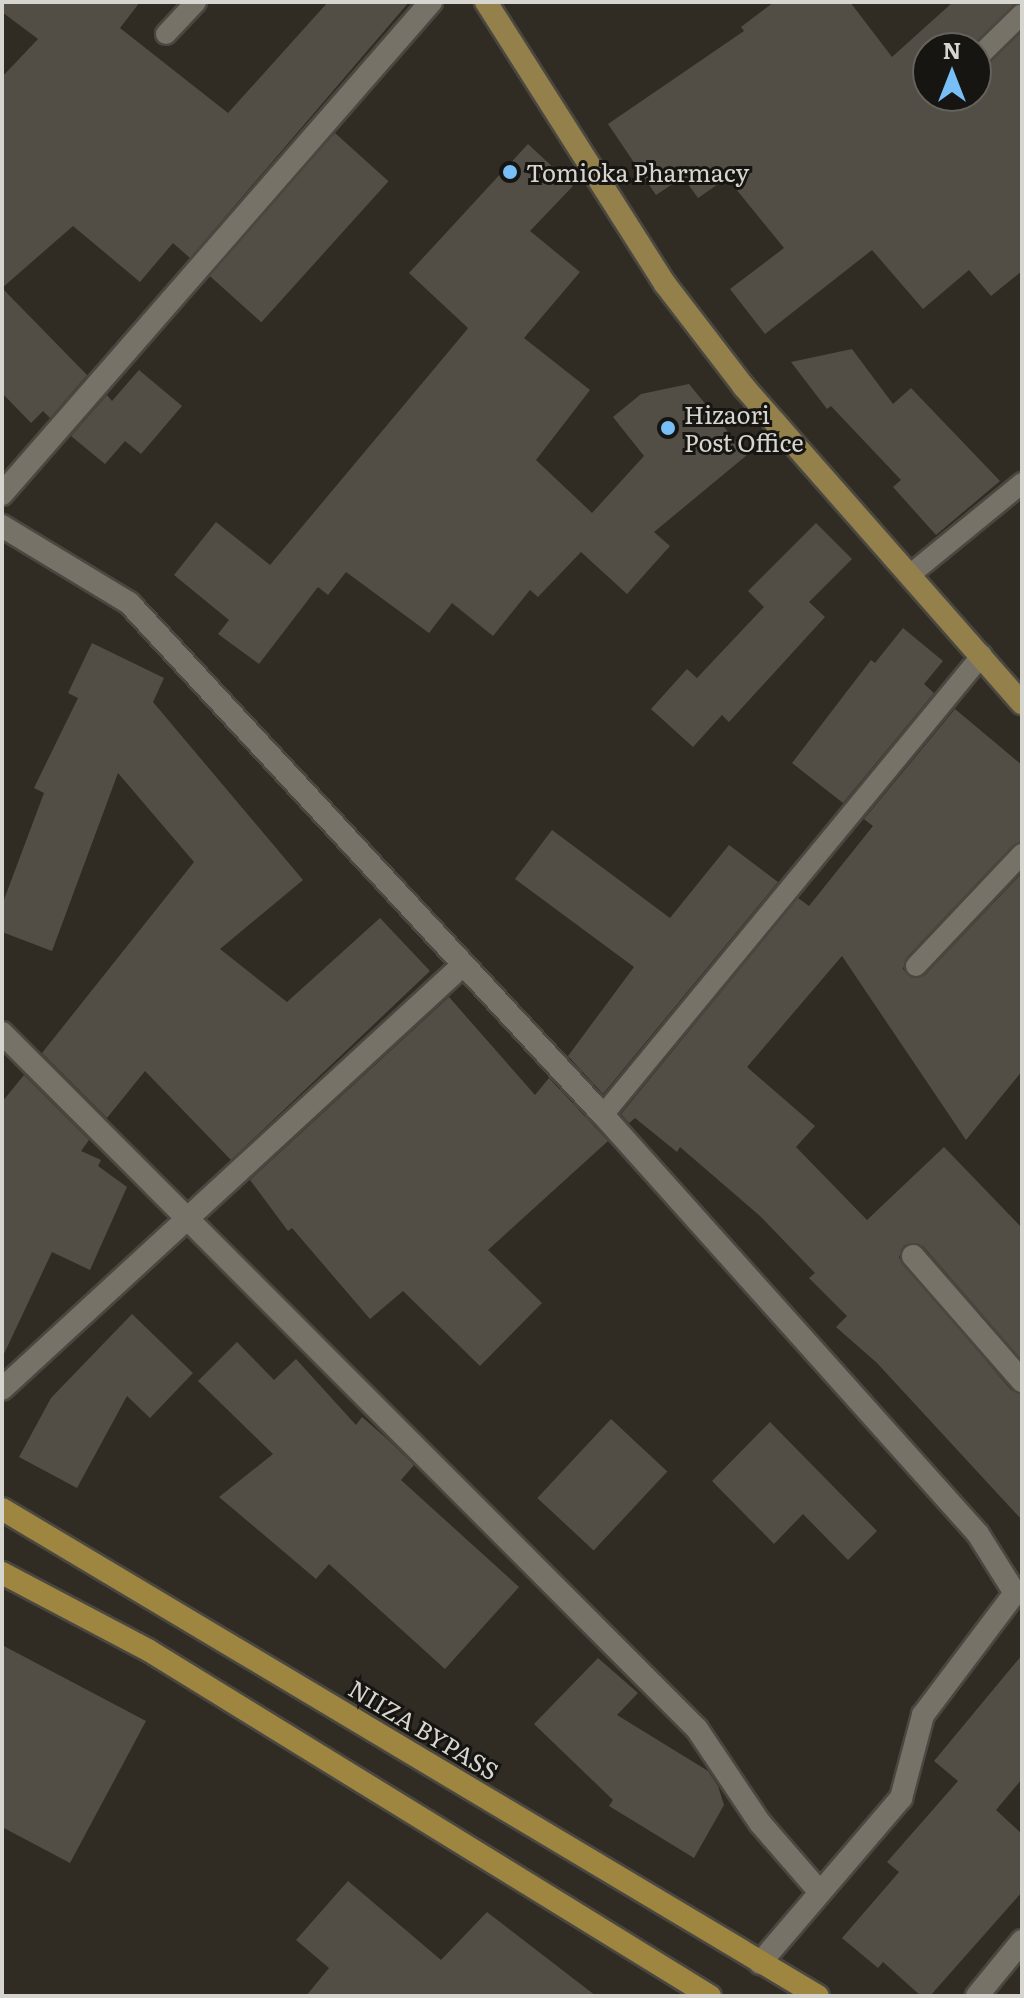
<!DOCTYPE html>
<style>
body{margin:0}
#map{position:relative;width:1024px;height:1998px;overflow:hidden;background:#302c24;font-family:Literata,serif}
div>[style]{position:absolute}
.building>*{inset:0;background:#524e45;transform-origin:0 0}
.roads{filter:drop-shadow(2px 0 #4a4740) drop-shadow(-2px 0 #4a4740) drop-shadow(0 2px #4a4740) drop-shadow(0 -2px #4a4740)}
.service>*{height:20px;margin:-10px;padding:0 10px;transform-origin:10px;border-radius:10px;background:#767268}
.minor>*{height:22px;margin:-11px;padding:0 11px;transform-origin:11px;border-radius:11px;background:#767268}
.primary>*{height:22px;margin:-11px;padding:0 11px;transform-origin:11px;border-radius:11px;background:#94804a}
.trunk>*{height:22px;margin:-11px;padding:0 11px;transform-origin:11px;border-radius:11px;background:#9e8540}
.dots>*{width:22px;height:22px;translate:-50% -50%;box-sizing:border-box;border:4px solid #161511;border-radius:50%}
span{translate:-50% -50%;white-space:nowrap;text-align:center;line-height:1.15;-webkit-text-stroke:6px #161511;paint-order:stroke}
.poi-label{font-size:24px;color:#d7d5d0}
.left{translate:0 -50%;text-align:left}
.street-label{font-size:24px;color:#d7d5d0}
.frame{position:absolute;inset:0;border:4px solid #d7d5d0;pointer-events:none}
.north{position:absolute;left:912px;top:32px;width:80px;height:80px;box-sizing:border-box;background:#161511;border:2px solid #63625d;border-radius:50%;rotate:0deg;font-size:22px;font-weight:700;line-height:32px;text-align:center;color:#d7d5d0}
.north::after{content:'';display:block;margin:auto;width:28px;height:36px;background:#78bff7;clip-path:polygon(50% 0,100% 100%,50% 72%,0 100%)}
</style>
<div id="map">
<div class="building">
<div style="clip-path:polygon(2px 2px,140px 2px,120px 28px,228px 113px,328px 2px,409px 2px,190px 258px,173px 243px,140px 282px,73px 226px,2px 288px,87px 375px,50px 418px,43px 411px,31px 423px,2px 393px,2px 77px,38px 39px,2px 12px)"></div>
<div style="clip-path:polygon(774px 2px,850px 2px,892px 57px,953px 2px,1018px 2px,969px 48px,928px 48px,928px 96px,976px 96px,976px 72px,1022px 32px,1022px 271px,991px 296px,969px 270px,923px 309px,872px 250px,765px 334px,730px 289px,784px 248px,727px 178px,698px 198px,683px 177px,656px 195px,608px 124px,744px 31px,741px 27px)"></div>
<div style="left:335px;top:133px;width:72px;height:190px;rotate:42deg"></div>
<div style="clip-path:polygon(528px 144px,573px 186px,530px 231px,580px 272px,524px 338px,590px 390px,536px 460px,592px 513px,644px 456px,613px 417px,641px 394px,689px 384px,747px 455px,654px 532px,670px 546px,627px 594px,581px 552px,538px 597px,530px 590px,493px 636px,452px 603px,429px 633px,346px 572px,328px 595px,318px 587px,259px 664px,218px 634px,229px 620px,174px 575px,216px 522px,270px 565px,465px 332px,468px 328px,409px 273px)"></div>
<div style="clip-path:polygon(852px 349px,893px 404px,911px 388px,1000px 481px,936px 535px,893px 487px,901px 480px,831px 406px,827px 409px,791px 362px)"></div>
<div style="clip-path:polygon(139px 370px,182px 406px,141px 454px,125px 441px,105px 464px,71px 436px,107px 395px,112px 401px)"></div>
<div style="clip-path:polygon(816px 523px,852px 559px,809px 602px,825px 617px,729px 722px,722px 715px,693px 747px,651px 709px,687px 669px,697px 678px,764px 607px,748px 591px)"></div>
<div style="clip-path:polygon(903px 628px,943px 661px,924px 684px,934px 693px,843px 803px,792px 763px,871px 660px,875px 663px)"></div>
<div style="clip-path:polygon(92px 643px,164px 678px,153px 702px,303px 880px,220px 949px,287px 1002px,380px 918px,430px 971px,231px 1160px,145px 1071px,107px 1118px,42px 1053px,194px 862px,118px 773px,52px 951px,2px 932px,2px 905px,44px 793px,34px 788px,78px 698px,68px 693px)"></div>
<div style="clip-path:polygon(955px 709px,1022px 765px,1022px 841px,1013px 845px,907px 957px,903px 969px,912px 978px,925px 975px,1022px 873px,1022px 1071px,966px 1140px,842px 956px,747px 1067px,815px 1126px,796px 1147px,867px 1220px,944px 1147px,1022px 1228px,1022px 1360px,923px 1246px,904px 1245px,899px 1258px,1011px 1390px,1022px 1395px,1022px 1520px,877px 1363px,836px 1327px,847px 1316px,809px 1278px,815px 1273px,760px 1216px,680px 1147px,677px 1152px,635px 1118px,629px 1123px,621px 1114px,798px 898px,809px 906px,873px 826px,864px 819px)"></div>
<div style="clip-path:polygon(552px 830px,670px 918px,729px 845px,778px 882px,603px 1094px,568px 1056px,634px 967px,515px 879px)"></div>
<div style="clip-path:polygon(449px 997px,535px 1095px,549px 1078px,608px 1141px,488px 1250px,542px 1303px,480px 1366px,403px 1291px,370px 1319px,292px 1228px,288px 1231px,250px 1180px)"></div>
<div style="clip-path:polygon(24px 1075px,89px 1140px,81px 1151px,101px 1160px,98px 1166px,127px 1187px,90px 1270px,52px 1252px,2px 1358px,2px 1102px)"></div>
<div style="clip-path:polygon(132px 1314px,193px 1373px,150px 1418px,127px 1396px,77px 1488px,19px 1457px,51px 1398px)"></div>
<div style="clip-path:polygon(237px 1342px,274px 1380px,296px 1359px,356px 1425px,362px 1417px,385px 1437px,414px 1465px,401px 1480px,519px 1587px,445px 1669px,329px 1564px,316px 1579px,219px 1497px,273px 1454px,198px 1381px)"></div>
<div style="left:611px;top:1419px;width:77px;height:108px;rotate:43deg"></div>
<div style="clip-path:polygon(770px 1422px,877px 1531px,848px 1560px,803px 1514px,774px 1544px,712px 1481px)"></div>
<div style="clip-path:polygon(2px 1645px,146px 1721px,70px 1863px,2px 1827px)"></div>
<div style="clip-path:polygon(1022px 1655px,1022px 1779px,996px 1810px,1022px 1834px,1022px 1892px,930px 1996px,921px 1996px,883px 1962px,878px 1968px,842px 1938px,899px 1872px,887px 1862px,958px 1781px,934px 1761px)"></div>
<div style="clip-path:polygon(598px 1658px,638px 1693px,617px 1715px,708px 1771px,718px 1786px,724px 1805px,694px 1858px,609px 1806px,613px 1800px,534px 1724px)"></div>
<div style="clip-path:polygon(348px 1881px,441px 1960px,487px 1912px,596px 1996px,306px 1996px,329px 1968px,296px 1940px)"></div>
</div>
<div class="roads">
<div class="service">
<div style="left:166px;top:34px;width:44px;rotate:-46.8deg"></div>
<div style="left:976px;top:59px;width:64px;rotate:-44.4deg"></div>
<div style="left:911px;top:574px;width:144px;rotate:-39.3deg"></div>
<div style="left:916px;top:966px;width:154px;rotate:-46.6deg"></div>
<div style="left:603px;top:1115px;width:596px;rotate:-50.51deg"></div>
</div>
<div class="minor">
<div style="left:2px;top:494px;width:653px;rotate:-48.91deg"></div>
<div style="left:2px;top:526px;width:149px;rotate:31.2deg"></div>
<div style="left:129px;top:603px;width:698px;rotate:47.21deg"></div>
<div style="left:603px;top:1115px;width:562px;rotate:48.17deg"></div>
<div style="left:978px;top:1534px;width:70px;rotate:57.9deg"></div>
<div style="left:1015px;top:1593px;width:153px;rotate:127deg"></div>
<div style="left:923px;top:1715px;width:86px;rotate:104.8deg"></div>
<div style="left:901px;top:1798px;width:217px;rotate:130.5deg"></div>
<div style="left:2px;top:1033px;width:984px;rotate:45.04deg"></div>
<div style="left:697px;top:1729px;width:113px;rotate:56.2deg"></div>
<div style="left:760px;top:1823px;width:89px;rotate:49.1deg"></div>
<div style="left:913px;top:1256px;width:166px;rotate:48.9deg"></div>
<div style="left:2px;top:1389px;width:626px;rotate:-42.61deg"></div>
<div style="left:977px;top:1996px;width:71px;rotate:-50.7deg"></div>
</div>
<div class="primary">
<div style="left:486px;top:2px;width:334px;rotate:57.6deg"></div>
<div style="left:665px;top:284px;width:130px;rotate:52.5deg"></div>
<div style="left:744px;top:387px;width:421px;rotate:48.7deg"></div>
</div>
<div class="trunk">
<div style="left:2px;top:1509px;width:950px;rotate:30.83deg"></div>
<div style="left:2px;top:1573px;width:165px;rotate:27.8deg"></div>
<div style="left:148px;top:1650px;width:660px;rotate:31.62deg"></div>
</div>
</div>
<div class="dots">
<div style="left:510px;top:172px;background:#78bff7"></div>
<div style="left:668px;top:428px;background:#78bff7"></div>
</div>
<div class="poi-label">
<span class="left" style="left:526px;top:172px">Tomioka Pharmacy</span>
<span class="left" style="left:684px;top:428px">Hizaori<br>Post Office</span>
</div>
<div class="street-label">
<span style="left:424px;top:1729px;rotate:31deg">NIIZA BYPASS</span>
</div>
<div class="frame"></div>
<div class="north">N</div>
</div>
